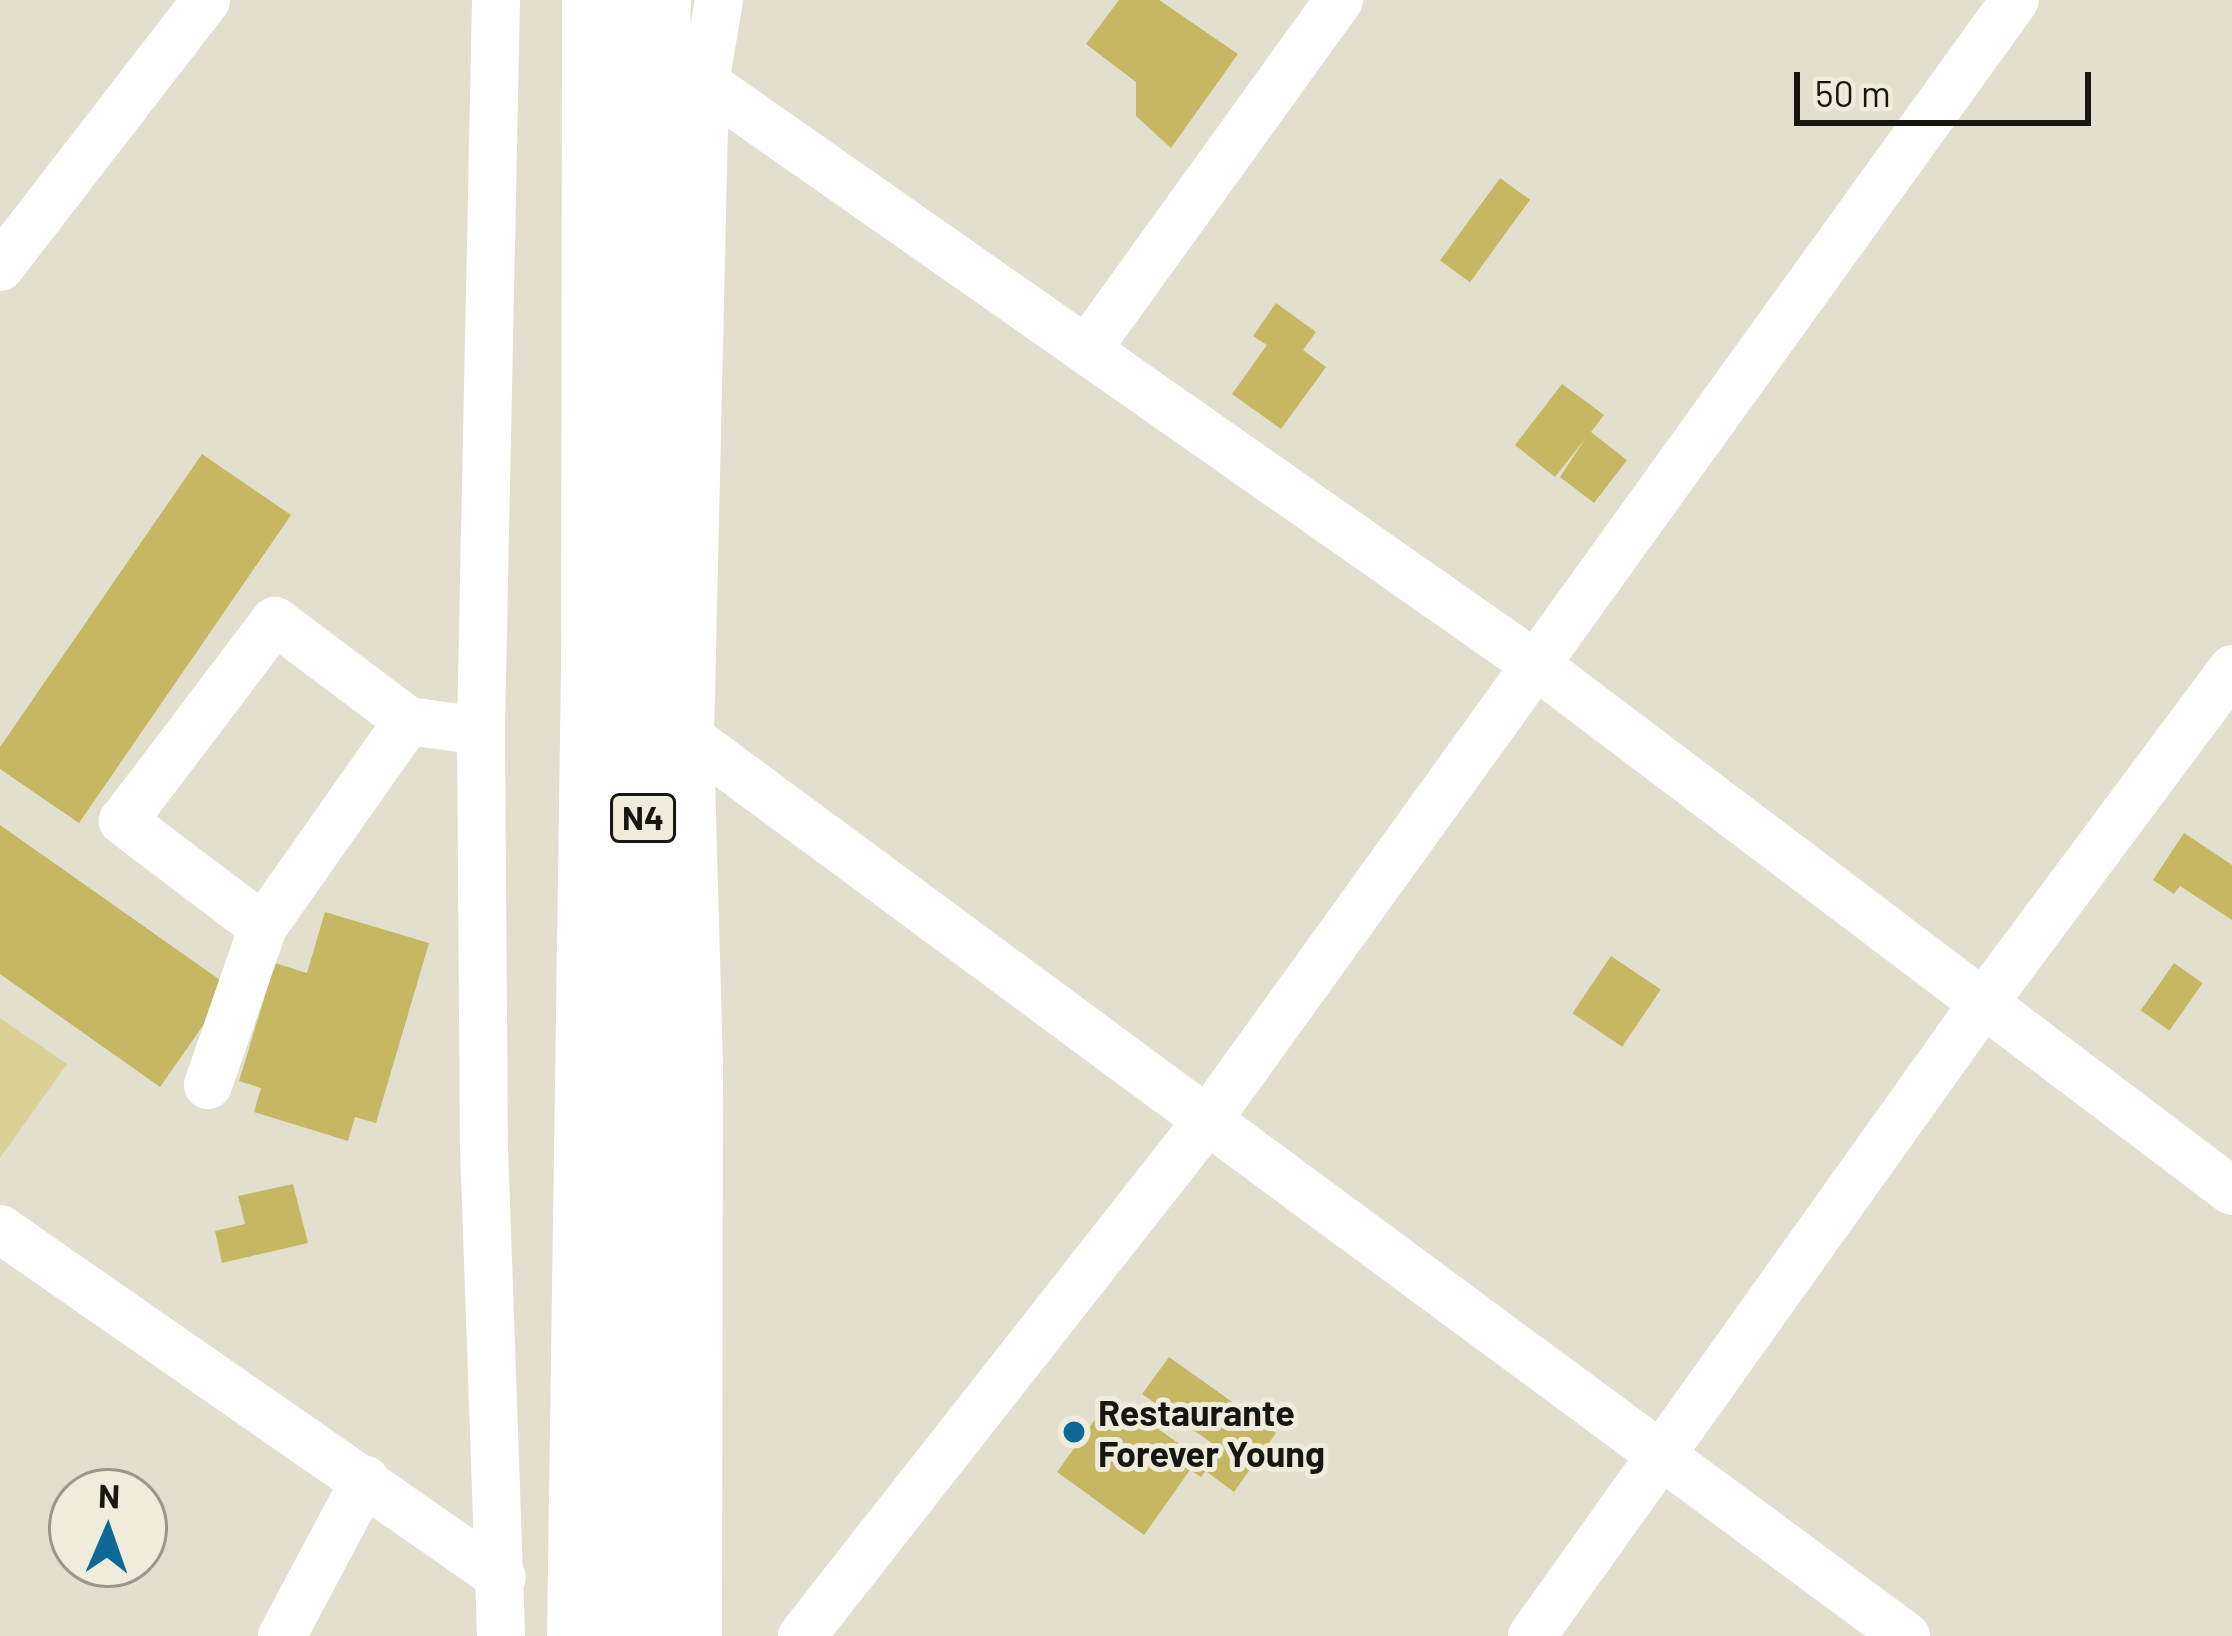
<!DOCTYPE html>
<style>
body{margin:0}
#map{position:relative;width:2232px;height:1636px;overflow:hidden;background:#e2dfce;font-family:Barlow,sans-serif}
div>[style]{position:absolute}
.green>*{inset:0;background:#dbd197}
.building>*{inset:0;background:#c6b862;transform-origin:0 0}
.minor>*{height:48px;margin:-24px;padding:0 24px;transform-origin:24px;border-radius:24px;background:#fff}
.highway>*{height:66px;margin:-33px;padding:0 33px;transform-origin:33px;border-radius:33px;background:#fff}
.dots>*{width:33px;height:33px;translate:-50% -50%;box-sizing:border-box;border:6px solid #efecdb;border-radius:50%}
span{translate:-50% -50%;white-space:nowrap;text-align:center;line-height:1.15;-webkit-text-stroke:10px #efecdb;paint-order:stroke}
.shield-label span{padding:3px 9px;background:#efecdb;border:3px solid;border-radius:9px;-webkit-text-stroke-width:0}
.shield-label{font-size:33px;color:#171610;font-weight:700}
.poi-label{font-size:36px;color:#171610;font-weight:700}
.left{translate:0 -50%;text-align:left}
.north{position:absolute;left:48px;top:1468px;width:120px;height:120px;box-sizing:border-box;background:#efecdb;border:3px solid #99968a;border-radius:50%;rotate:2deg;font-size:33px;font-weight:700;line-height:48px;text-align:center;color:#171610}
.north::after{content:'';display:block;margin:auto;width:42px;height:54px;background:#0e6898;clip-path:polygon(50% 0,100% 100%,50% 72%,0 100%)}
.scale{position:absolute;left:1794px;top:72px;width:297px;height:54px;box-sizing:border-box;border:6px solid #171610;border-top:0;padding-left:15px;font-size:36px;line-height:42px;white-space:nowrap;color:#171610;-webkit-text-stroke:9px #efecdb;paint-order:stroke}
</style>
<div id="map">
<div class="green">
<div style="clip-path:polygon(0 1018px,67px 1064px,0 1158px)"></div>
</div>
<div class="building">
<div style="clip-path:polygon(1119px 0,1159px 0,1238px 54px,1171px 148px,1136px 116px,1136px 82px,1086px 44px)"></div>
<div style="left:1500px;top:178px;width:37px;height:102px;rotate:36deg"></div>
<div style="clip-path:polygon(1276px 303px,1316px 332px,1303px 350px,1326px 367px,1281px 429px,1232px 394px,1267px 345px,1253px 336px)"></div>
<div style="clip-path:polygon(1562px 384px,1604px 415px,1591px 432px,1627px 460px,1594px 503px,1560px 477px,1585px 439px,1555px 477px,1515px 445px)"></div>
<div style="clip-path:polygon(202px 454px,291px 515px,79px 823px,0 769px,0 747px)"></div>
<div style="clip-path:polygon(0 825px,230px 987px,160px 1087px,0 974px)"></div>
<div style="clip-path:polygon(2184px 833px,2232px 865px,2232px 920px,2180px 886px,2174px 894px,2153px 880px)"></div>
<div style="clip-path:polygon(325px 912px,429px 943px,376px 1123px,355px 1117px,348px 1141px,254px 1112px,261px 1088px,239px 1081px,275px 963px,307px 973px)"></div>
<div style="left:1611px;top:956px;width:60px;height:69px;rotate:34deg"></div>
<div style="left:2174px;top:963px;width:35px;height:58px;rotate:35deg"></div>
<div style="clip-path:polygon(293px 1184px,308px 1243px,222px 1263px,215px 1231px,245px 1224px,238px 1196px)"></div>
<div style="clip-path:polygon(1169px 1357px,1276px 1433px,1234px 1492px,1207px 1472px,1223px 1451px,1142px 1394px)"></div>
<div style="clip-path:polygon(1112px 1396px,1199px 1458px,1205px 1450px,1215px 1458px,1201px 1477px,1190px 1470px,1144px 1535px,1057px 1472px)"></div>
</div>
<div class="minor">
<div style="left:496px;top:0;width:731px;rotate:91.18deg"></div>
<div style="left:481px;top:731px;width:415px;rotate:89.6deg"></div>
<div style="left:484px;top:1146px;width:490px;rotate:88deg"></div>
<div style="left:705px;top:83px;width:1015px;rotate:35.01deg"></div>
<div style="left:1536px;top:665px;width:872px;rotate:37.08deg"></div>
<div style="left:0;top:267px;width:337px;rotate:-52.3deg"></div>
<div style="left:1088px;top:348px;width:429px;rotate:-54.2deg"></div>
<div style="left:690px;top:738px;width:1512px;rotate:36.45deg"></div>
<div style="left:263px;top:927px;width:176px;rotate:-142.9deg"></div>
<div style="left:123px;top:821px;width:251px;rotate:-52.8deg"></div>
<div style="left:275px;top:621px;width:166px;rotate:36.9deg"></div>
<div style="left:208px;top:1085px;width:167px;rotate:-70.8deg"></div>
<div style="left:263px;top:927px;width:252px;rotate:-54.9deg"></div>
<div style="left:408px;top:721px;width:74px;rotate:7.8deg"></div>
<div style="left:0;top:1229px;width:611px;rotate:34.81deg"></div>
<div style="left:282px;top:1636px;width:177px;rotate:-62deg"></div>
<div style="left:698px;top:1636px;width:571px;rotate:-89.9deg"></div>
<div style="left:699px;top:1065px;width:327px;rotate:-91.6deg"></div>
<div style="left:690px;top:738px;width:655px;rotate:-88.69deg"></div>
<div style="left:705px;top:83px;width:84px;rotate:-80.4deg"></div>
<div style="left:802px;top:1636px;width:654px;rotate:-51.83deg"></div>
<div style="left:1206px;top:1122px;width:1383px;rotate:-54.21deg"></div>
<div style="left:1532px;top:1636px;width:775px;rotate:-54.51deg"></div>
<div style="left:1982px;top:1005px;width:419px;rotate:-53.3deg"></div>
</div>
<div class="highway">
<div style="left:580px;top:1636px;width:969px;rotate:-89.17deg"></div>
<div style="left:594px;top:667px;width:667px;rotate:-89.91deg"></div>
<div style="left:645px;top:1636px;width:961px;rotate:-90.12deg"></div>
<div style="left:643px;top:675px;width:675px;rotate:-88.73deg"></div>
</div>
<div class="dots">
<div style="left:1074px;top:1432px;background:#0e6898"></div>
</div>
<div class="shield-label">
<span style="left:643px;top:818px">N4</span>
</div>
<div class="poi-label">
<span class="left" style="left:1098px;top:1432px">Restaurante<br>Forever Young</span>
</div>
<div class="north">N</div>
<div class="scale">50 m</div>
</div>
